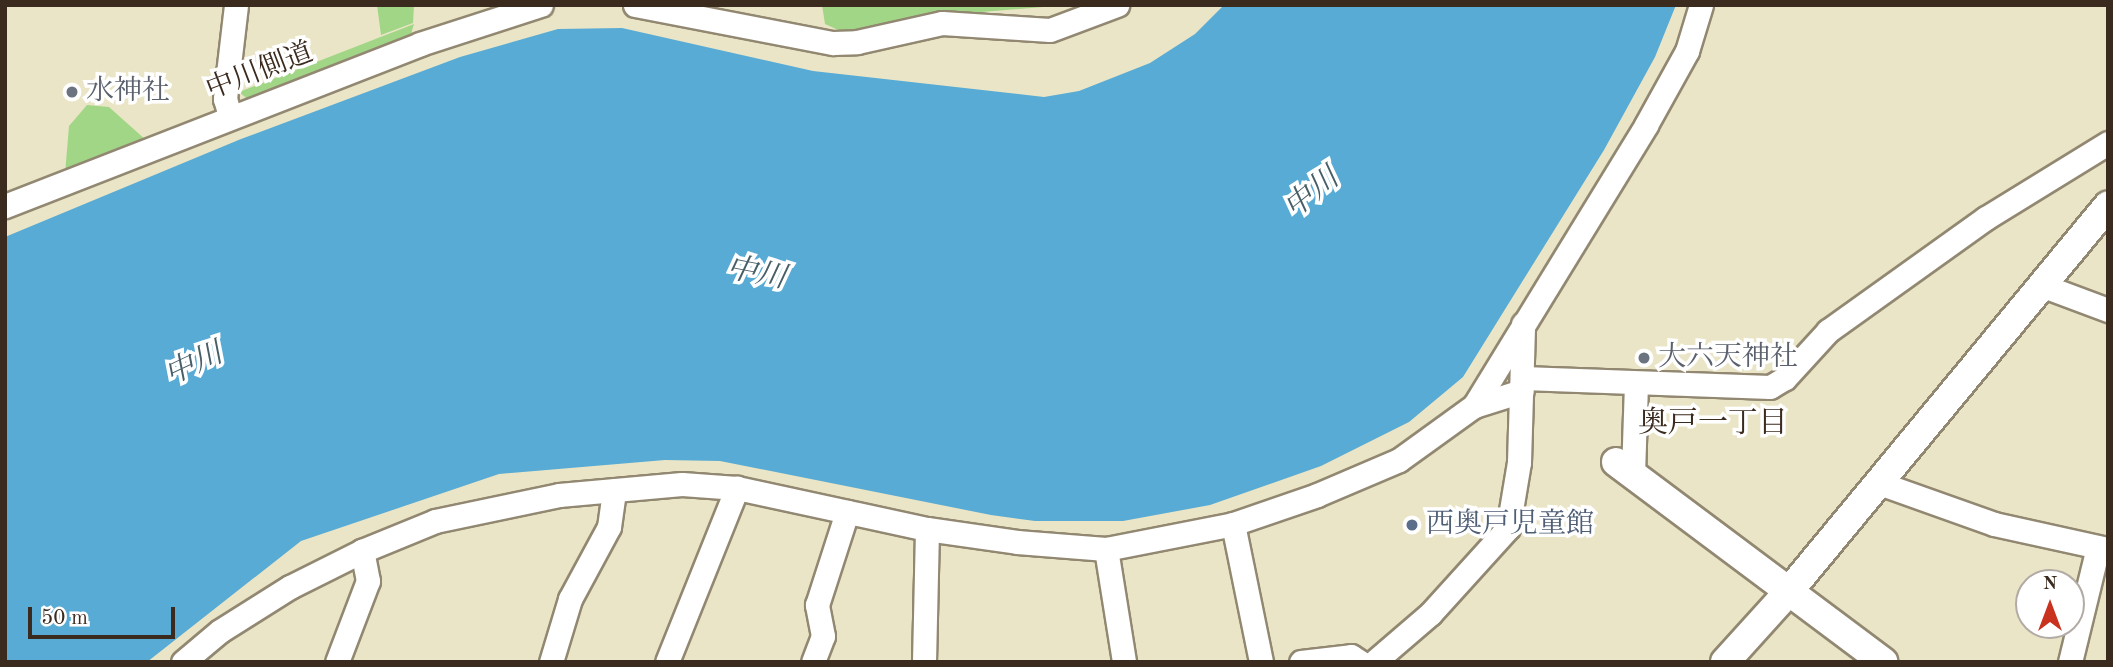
<!DOCTYPE html>
<meta charset="utf-8">
<style>
body{margin:0}
#map{position:relative;width:2113px;height:667px;overflow:hidden;background:#eae5c6;font-family:"Old Standard TT","Noto Serif JP",serif}
div>[style]{position:absolute}
.green>*{inset:0;background:#a1d686}
.water>*{inset:0;background:#58abd4}
.roads{filter:drop-shadow(2px 0 #928872) drop-shadow(-2px 0 #928872) drop-shadow(0 2px #928872) drop-shadow(0 -2px #928872)}
.minor>*{height:23px;margin:-11.5px;padding:0 11.5px;transform-origin:11.5px;border-radius:11.5px;background:#fff}
.tertiary>*{height:28px;margin:-14px;padding:0 14px;transform-origin:14px;border-radius:14px;background:#fff}
.dots>*{width:19px;height:19px;translate:-50% -50%;box-sizing:border-box;border:4px solid #fff;border-radius:50%}
span{translate:-50% -50%;white-space:nowrap;text-align:center;line-height:1.15;-webkit-text-stroke:7px #fff;paint-order:stroke}
.street-label{font-size:28px;color:#3b2a1e}
.worship-label{font-size:28px;color:#5b616d}
.left{translate:0 -50%;text-align:left}
.service-label{font-size:28px;color:#4e5e75}
.water-label{font-size:30px;color:#475e67;font-style:italic}
.neighbourhood-label{font-size:30px;color:#3b2a1e}
.frame{position:absolute;inset:0;border:7px solid #3b2a1e;pointer-events:none}
.north{position:absolute;left:2015px;top:569px;width:70px;height:70px;box-sizing:border-box;background:#fff;border:2px solid #b1aaa5;border-radius:50%;rotate:0deg;font-size:19px;font-weight:700;line-height:28px;text-align:center;color:#3b2a1e}
.north::after{content:'';display:block;margin:auto;width:24px;height:32px;background:#c8321e;clip-path:polygon(50% 0,100% 100%,50% 72%,0 100%)}
.scale{position:absolute;left:28px;top:607px;width:147px;height:32px;box-sizing:border-box;border:4px solid #3b2a1e;border-top:0;padding-left:9px;font-size:21px;line-height:24px;white-space:nowrap;color:#3b2a1e;-webkit-text-stroke:5px #fff;paint-order:stroke}
</style>
<div id="map">
<div class="green">
<div style="clip-path:polygon(377px 5px,414px 5px,413px 23px,381px 35px)"></div>
<div style="clip-path:polygon(822px 5px,1067px 5px,921px 17px,847px 34px,825px 24px)"></div>
<div style="clip-path:polygon(414px 24px,410px 37px,250px 101px,239px 92px)"></div>
<div style="clip-path:polygon(87px 105px,109px 107px,147px 141px,65px 174px,69px 126px)"></div>
</div>
<div class="water">
<div style="clip-path:polygon(1224px 5px,1676px 5px,1655px 57px,1604px 150px,1463px 377px,1409px 422px,1321px 466px,1210px 505px,1123px 521px,1035px 521px,991px 515px,720px 461px,665px 460px,499px 474px,301px 541px,147px 662px,5px 662px,5px 237px,241px 139px,460px 57px,558px 29px,622px 28px,813px 71px,1044px 97px,1079px 91px,1150px 63px,1195px 34px)"></div>
</div>
<div class="roads">
<div class="minor">
<div style="left:635px;top:5px;width:202px;rotate:10.9deg"></div>
<div style="left:833px;top:43px;width:24px;rotate:-2deg"></div>
<div style="left:857px;top:42px;width:87px;rotate:-12.6deg"></div>
<div style="left:942px;top:23px;width:108px;rotate:3.7deg"></div>
<div style="left:1050px;top:30px;width:72px;rotate:-20.5deg"></div>
<div style="left:230px;top:116px;width:18px;rotate:-106deg"></div>
<div style="left:225px;top:99px;width:95px;rotate:-83.3deg"></div>
<div style="left:5px;top:206px;width:445px;rotate:-21.3deg"></div>
<div style="left:420px;top:44px;width:127px;rotate:-17.9deg"></div>
<div style="left:2041px;top:285px;width:72px;rotate:20.5deg"></div>
<div style="left:1523px;top:378px;width:247px;rotate:2.1deg"></div>
<div style="left:1770px;top:387px;width:17px;rotate:-31deg"></div>
<div style="left:1785px;top:378px;width:64px;rotate:-47.5deg"></div>
<div style="left:1828px;top:331px;width:194px;rotate:-35.6deg"></div>
<div style="left:1986px;top:218px;width:143px;rotate:-31.6deg"></div>
<div style="left:1474px;top:406px;width:50px;rotate:-17.4deg"></div>
<div style="left:1633px;top:474px;width:91px;rotate:-88.1deg"></div>
<div style="left:1879px;top:483px;width:122px;rotate:19.6deg"></div>
<div style="left:1994px;top:524px;width:117px;rotate:12.4deg"></div>
<div style="left:1233px;top:524px;width:141px;rotate:78.5deg"></div>
<div style="left:1106px;top:549px;width:114px;rotate:80.9deg"></div>
<div style="left:183px;top:662px;width:48px;rotate:-40deg"></div>
<div style="left:220px;top:631px;width:83px;rotate:-32.2deg"></div>
<div style="left:290px;top:587px;width:80px;rotate:-26.6deg"></div>
<div style="left:362px;top:551px;width:79px;rotate:-22.3deg"></div>
<div style="left:435px;top:521px;width:127px;rotate:-11.8deg"></div>
<div style="left:559px;top:495px;width:123px;rotate:-5.1deg"></div>
<div style="left:682px;top:484px;width:55px;rotate:4.2deg"></div>
<div style="left:737px;top:488px;width:194px;rotate:12.2deg"></div>
<div style="left:927px;top:529px;width:91px;rotate:8.2deg"></div>
<div style="left:1017px;top:542px;width:89px;rotate:4.5deg"></div>
<div style="left:1106px;top:549px;width:129px;rotate:-11.1deg"></div>
<div style="left:1233px;top:524px;width:89px;rotate:-19deg"></div>
<div style="left:1317px;top:495px;width:89px;rotate:-23.1deg"></div>
<div style="left:1399px;top:460px;width:92px;rotate:-35.8deg"></div>
<div style="left:1474px;top:406px;width:329px;rotate:-58.5deg"></div>
<div style="left:1646px;top:125px;width:85px;rotate:-61deg"></div>
<div style="left:1687px;top:51px;width:48px;rotate:-73.1deg"></div>
<div style="left:337px;top:662px;width:87px;rotate:-69.1deg"></div>
<div style="left:368px;top:581px;width:31px;rotate:-101deg"></div>
<div style="left:551px;top:662px;width:66px;rotate:-73.2deg"></div>
<div style="left:570px;top:599px;width:82px;rotate:-61.6deg"></div>
<div style="left:609px;top:527px;width:37px;rotate:-82deg"></div>
<div style="left:667px;top:662px;width:188px;rotate:-68.1deg"></div>
<div style="left:813px;top:662px;width:28px;rotate:-69deg"></div>
<div style="left:823px;top:636px;width:32px;rotate:-101deg"></div>
<div style="left:817px;top:605px;width:98px;rotate:-72.1deg"></div>
<div style="left:924px;top:662px;width:133px;rotate:-88.7deg"></div>
<div style="left:1301px;top:662px;width:50px;rotate:-6.8deg"></div>
<div style="left:1351px;top:656px;width:11px;rotate:34deg"></div>
<div style="left:1374px;top:662px;width:74px;rotate:-40.6deg"></div>
<div style="left:1430px;top:614px;width:116px;rotate:-47.8deg"></div>
<div style="left:1508px;top:528px;width:67px;rotate:-80.5deg"></div>
<div style="left:1519px;top:462px;width:138px;rotate:-88.3deg"></div>
<div style="left:2070px;top:662px;width:118px;rotate:-76.3deg"></div>
</div>
<div class="tertiary">
<div style="left:1616px;top:462px;width:334px;rotate:36.8deg"></div>
<div style="left:1725px;top:662px;width:97px;rotate:-47.9deg"></div>
<div style="left:1790px;top:590px;width:499px;rotate:-50.4deg"></div>
</div>
</div>
<div class="dots">
<div style="left:72px;top:92px;background:#6b7280"></div>
<div style="left:1644px;top:358px;background:#6b7280"></div>
<div style="left:1412px;top:525px;background:#5c6f8a"></div>
</div>
<div class="street-label">
<span style="left:260px;top:72px;rotate:-21deg">中川側道</span>
</div>
<div class="worship-label">
<span class="left" style="left:86px;top:92px">水神社</span>
<span class="left" style="left:1658px;top:358px">大六天神社</span>
</div>
<div class="service-label">
<span class="left" style="left:1426px;top:525px">西奥戸児童館</span>
</div>
<div class="water-label">
<span style="left:1312px;top:194px;rotate:-39deg">中川</span>
<span style="left:756px;top:274px;rotate:11deg">中川</span>
<span style="left:194px;top:365px;rotate:-25deg">中川</span>
</div>
<div class="neighbourhood-label">
<span style="left:1713px;top:424px">奥戸一丁目</span>
</div>
<div class="frame"></div>
<div class="north">N</div>
<div class="scale">50 m</div>
</div>
